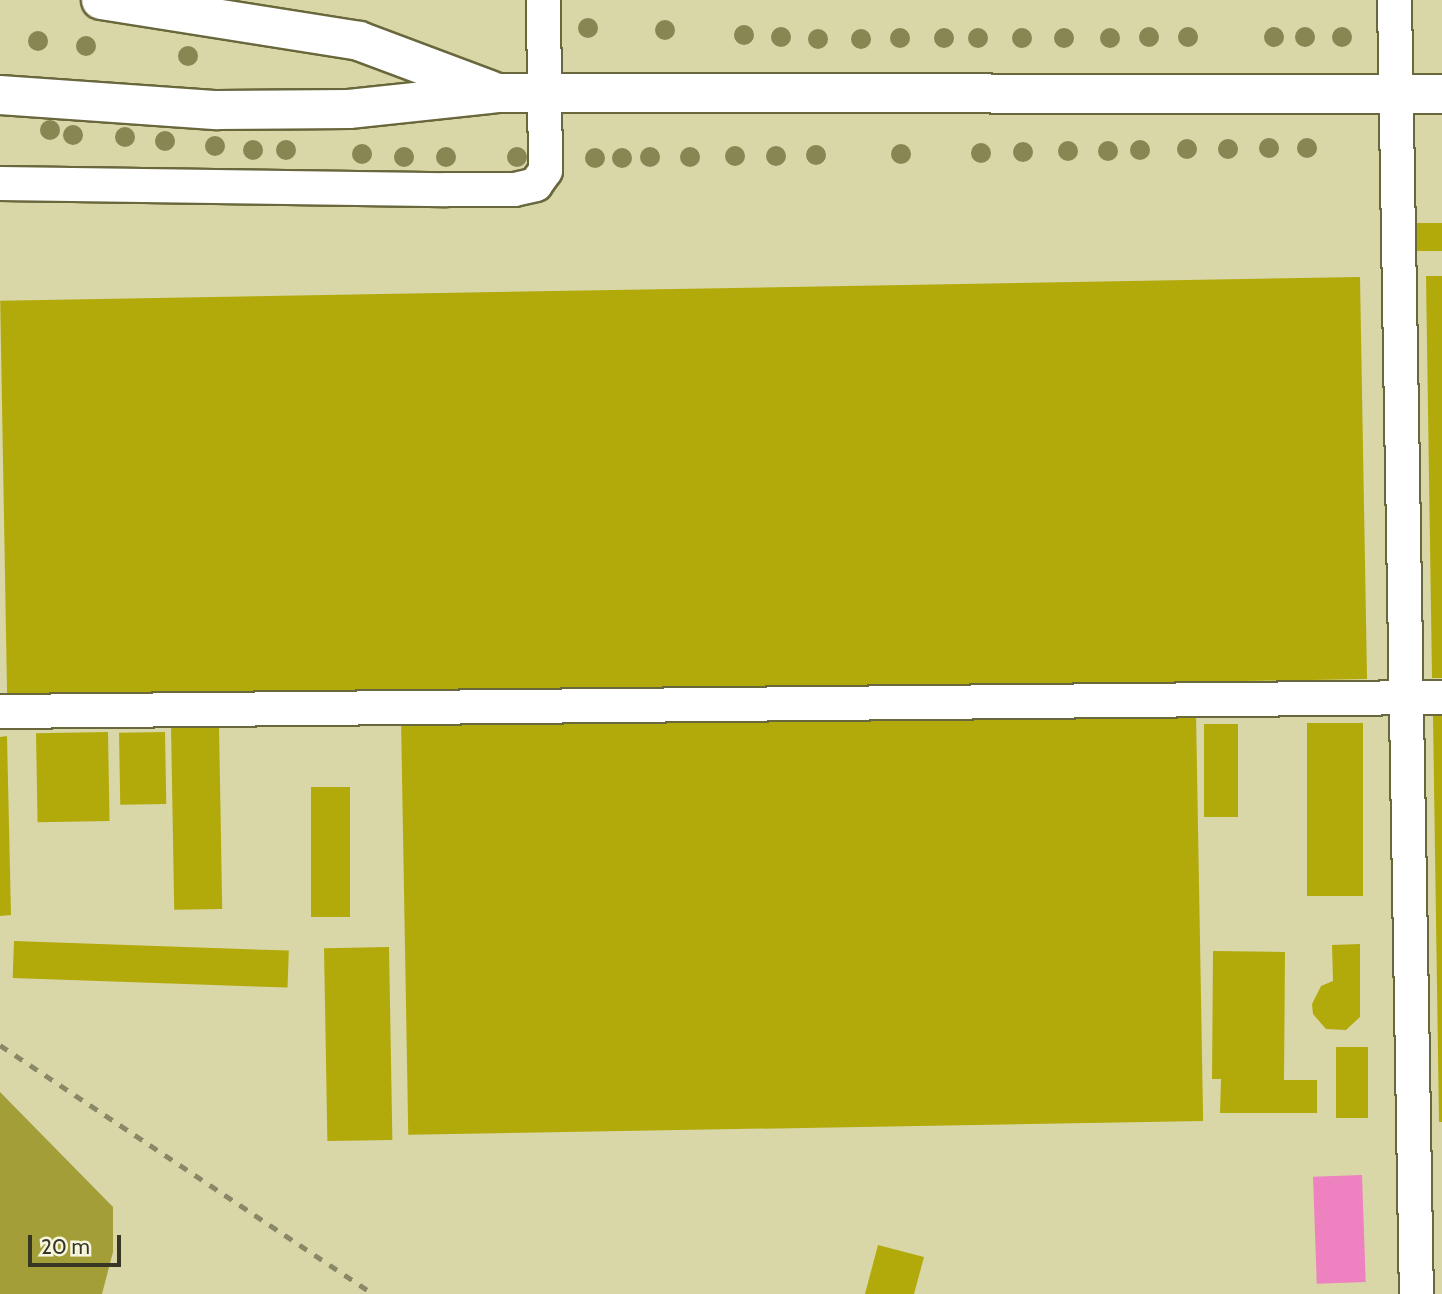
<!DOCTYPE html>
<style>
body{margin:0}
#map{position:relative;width:1442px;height:1294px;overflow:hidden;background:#d9d7a8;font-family:Cabin,sans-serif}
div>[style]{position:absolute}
.forest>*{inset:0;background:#a39e38}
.water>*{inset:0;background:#ee81bf;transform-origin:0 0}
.building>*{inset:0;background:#b2aa0b;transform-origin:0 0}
.roads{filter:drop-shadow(2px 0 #69673c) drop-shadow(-2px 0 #69673c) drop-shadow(0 2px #69673c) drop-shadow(0 -2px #69673c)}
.minor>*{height:33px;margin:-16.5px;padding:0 16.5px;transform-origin:16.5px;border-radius:16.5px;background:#fff}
.major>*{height:38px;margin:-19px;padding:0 19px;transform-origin:19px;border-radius:19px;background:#fff}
.rail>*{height:5px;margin-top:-2.5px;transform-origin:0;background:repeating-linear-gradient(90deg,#898867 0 9px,transparent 0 18px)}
.trees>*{width:20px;height:20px;margin:-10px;border-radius:50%;background:#888652}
span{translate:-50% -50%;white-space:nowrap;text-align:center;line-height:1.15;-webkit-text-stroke:6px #f7f6df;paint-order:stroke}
.scale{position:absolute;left:28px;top:1235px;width:93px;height:32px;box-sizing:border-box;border:4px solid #373724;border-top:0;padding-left:9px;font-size:21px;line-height:24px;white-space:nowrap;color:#373724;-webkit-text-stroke:5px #f7f6df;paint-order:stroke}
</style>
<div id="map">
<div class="forest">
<div style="clip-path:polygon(0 1092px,113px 1207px,113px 1252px,102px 1294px,0 1294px)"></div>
</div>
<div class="water">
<div style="left:1362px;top:1175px;width:107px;height:49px;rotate:88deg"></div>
</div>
<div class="building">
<div style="left:1442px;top:223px;width:28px;height:26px;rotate:90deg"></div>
<div style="clip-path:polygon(1426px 276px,1442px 276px,1442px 678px,1432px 678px)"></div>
<div style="left:1360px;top:277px;width:402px;height:1360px;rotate:89deg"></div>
<div style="left:1196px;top:712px;width:409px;height:795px;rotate:89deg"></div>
<div style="clip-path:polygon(1433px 716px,1442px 716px,1442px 1122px,1439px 1122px)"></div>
<div style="left:1307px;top:723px;width:56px;height:173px"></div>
<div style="left:1204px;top:724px;width:34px;height:93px"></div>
<div style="left:219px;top:725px;width:184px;height:48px;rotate:89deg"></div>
<div style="left:108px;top:732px;width:89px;height:72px;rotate:89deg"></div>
<div style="left:165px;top:732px;width:72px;height:46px;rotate:89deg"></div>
<div style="clip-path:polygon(7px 736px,11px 915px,0 916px,0 737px)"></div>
<div style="left:350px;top:787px;width:130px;height:39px;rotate:90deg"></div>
<div style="left:14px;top:941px;width:275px;height:37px;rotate:2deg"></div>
<div style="clip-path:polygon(1360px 944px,1360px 1017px,1346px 1030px,1326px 1029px,1313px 1014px,1312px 1004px,1321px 986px,1333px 981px,1332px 945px)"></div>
<div style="left:389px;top:947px;width:193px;height:65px;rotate:89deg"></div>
<div style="clip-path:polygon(1213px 951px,1285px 952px,1284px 1080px,1317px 1080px,1317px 1113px,1220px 1113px,1221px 1079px,1212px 1079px)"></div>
<div style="left:1336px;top:1047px;width:32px;height:71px"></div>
<div style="clip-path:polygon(878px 1245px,924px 1257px,914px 1294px,865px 1294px)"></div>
</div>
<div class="roads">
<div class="minor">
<div style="left:1394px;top:0;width:1294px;rotate:89.03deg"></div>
<div style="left:0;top:183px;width:446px;rotate:0.8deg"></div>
<div style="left:446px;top:189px;width:68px"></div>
<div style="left:514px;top:189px;width:22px;rotate:-13deg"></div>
<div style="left:535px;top:184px;width:17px;rotate:-54deg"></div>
<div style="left:545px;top:170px;width:170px;rotate:-90.7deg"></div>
<div style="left:0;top:711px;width:1442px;rotate:-0.56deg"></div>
</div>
<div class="major">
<div style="left:101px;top:0;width:261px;rotate:9deg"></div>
<div style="left:359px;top:41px;width:140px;rotate:20.5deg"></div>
<div style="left:0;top:95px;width:218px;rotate:4deg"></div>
<div style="left:217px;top:110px;width:132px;rotate:-0.4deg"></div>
<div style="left:349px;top:109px;width:151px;rotate:-6.1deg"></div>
<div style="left:499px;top:93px;width:943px;rotate:0.06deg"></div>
</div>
</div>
<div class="rail">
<div style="left:0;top:1045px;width:448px;rotate:33.7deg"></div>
</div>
<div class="trees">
<div style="left:588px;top:28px"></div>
<div style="left:665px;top:30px"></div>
<div style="left:744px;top:35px"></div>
<div style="left:781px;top:37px"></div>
<div style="left:1149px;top:37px"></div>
<div style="left:1188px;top:37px"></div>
<div style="left:1274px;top:37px"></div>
<div style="left:1305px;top:37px"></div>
<div style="left:1342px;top:37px"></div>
<div style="left:900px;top:38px"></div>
<div style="left:944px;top:38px"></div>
<div style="left:978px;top:38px"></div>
<div style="left:1022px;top:38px"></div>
<div style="left:1064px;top:38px"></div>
<div style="left:1110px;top:38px"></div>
<div style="left:818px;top:39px"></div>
<div style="left:861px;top:39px"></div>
<div style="left:38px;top:41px"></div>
<div style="left:86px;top:46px"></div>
<div style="left:188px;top:56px"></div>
<div style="left:50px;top:130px"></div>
<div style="left:73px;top:135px"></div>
<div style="left:125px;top:137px"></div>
<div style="left:165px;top:141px"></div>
<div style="left:215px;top:146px"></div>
<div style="left:1269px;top:148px"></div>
<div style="left:1307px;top:148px"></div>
<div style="left:1187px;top:149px"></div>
<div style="left:1228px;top:149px"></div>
<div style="left:253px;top:150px"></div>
<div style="left:286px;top:150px"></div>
<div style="left:1140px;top:150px"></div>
<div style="left:1068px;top:151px"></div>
<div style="left:1108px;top:151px"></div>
<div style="left:1023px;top:152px"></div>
<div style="left:981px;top:153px"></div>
<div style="left:362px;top:154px"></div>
<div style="left:901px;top:154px"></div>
<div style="left:816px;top:155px"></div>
<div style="left:735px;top:156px"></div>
<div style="left:776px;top:156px"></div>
<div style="left:404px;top:157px"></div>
<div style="left:446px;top:157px"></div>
<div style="left:517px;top:157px"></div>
<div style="left:650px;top:157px"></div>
<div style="left:690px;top:157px"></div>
<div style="left:595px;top:158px"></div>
<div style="left:622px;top:158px"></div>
</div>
<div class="scale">20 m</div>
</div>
